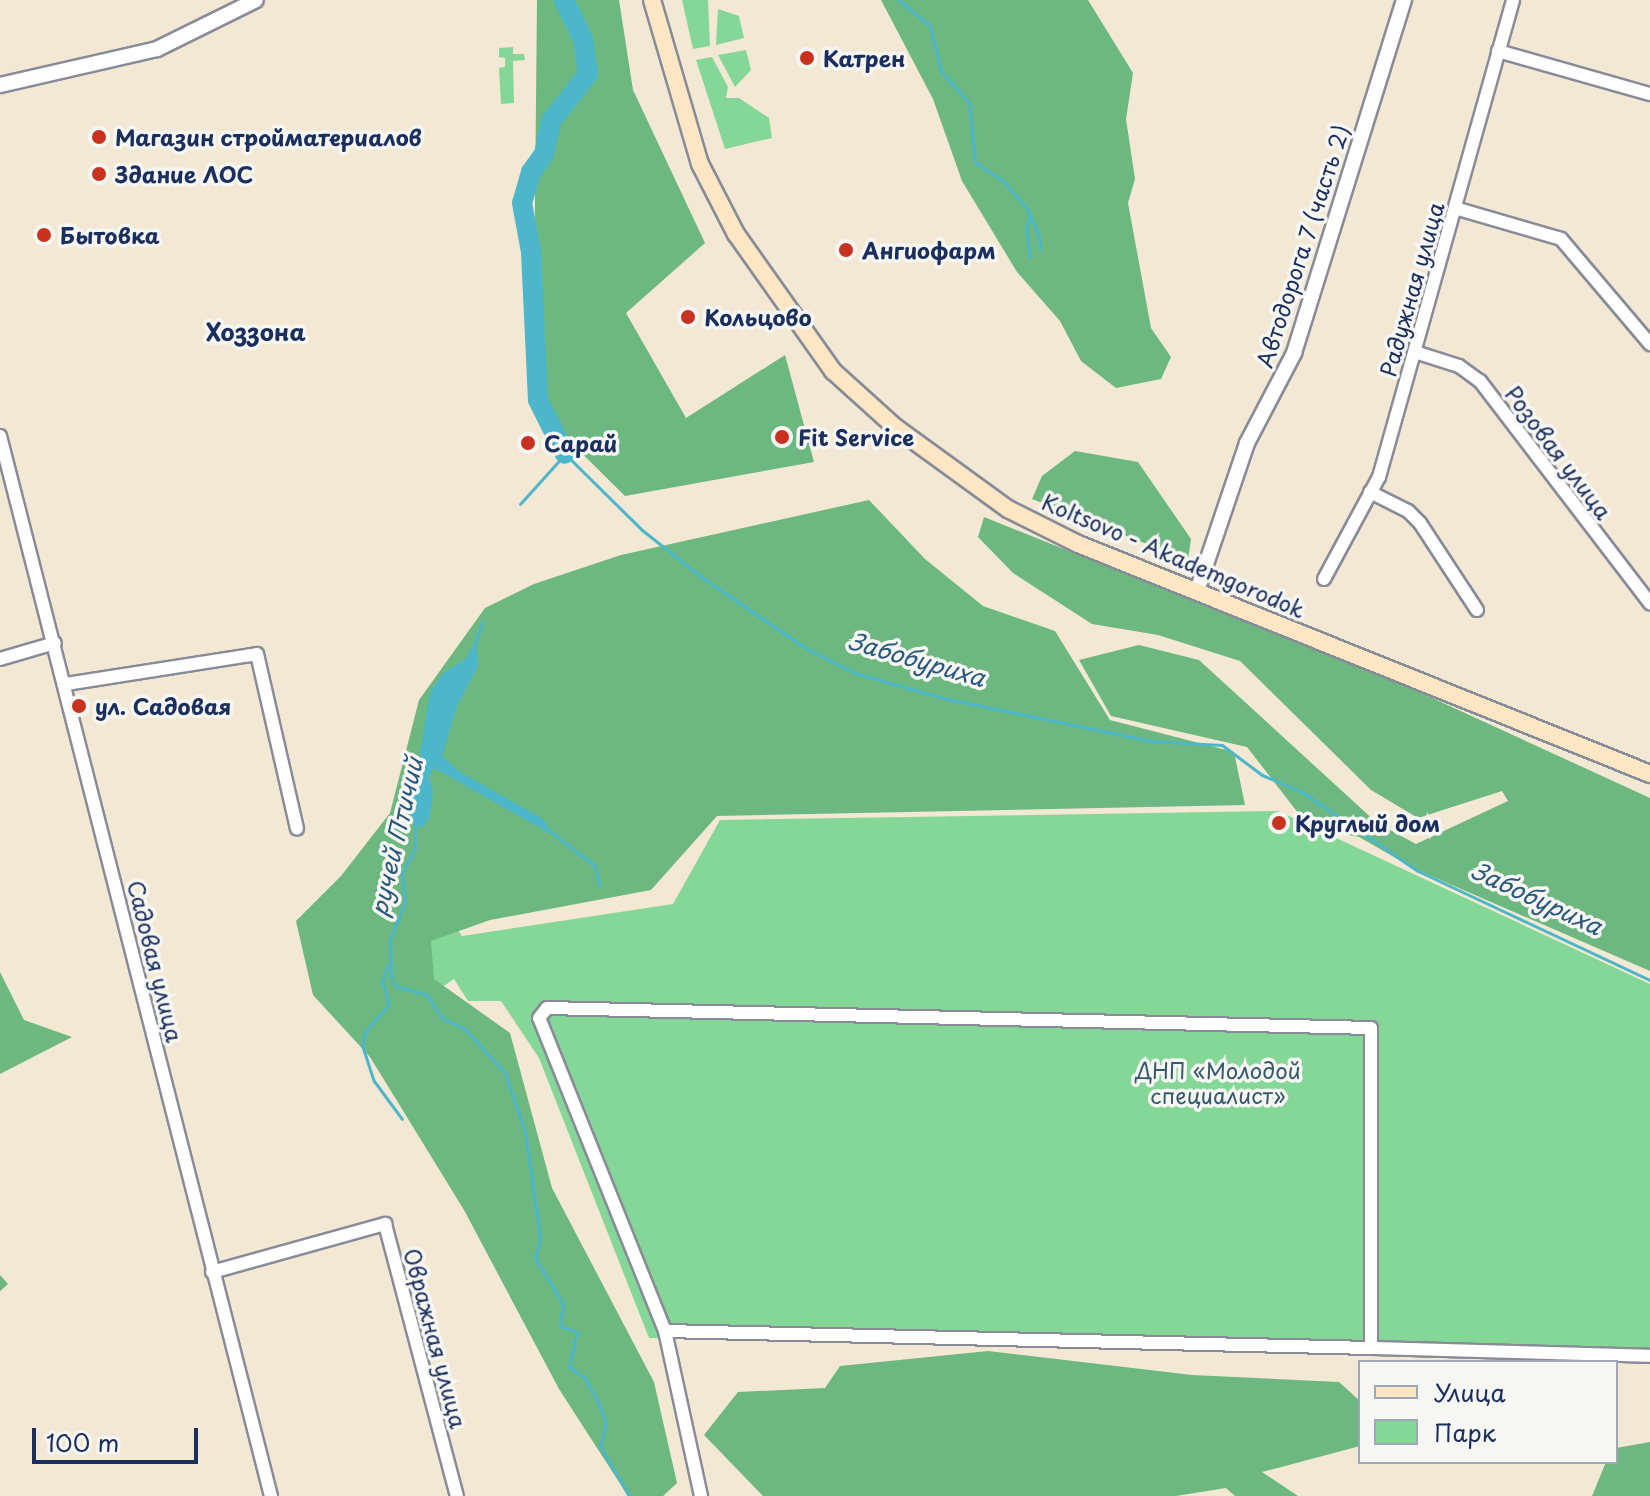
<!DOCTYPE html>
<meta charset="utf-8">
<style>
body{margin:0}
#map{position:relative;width:1650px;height:1496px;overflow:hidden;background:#f3e8d3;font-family:"Playpen Sans",sans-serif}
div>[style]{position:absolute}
.green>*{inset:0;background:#85d798}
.forest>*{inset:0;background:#6cb880;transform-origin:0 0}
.water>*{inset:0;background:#4cb6ca}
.stream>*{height:3px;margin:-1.5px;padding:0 1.5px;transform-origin:1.5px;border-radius:1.5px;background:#4cb6ca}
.river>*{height:20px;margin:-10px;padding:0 10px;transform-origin:10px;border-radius:10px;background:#4cb6ca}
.roads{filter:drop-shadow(2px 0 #878c98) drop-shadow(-2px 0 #878c98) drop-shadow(0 2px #878c98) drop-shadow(0 -2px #878c98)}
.minor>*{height:12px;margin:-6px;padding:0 6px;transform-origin:6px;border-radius:6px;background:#fff}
.tertiary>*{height:14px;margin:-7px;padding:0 7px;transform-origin:7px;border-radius:7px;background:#fff}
.secondary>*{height:16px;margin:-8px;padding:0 8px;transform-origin:8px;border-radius:8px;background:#fce6c4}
.dots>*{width:22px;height:22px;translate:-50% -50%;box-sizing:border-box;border:4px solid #f6f6f2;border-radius:50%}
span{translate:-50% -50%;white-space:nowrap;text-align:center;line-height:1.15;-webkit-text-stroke:7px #f6f6f2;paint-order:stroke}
.poi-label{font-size:22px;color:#1b2f5e;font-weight:700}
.left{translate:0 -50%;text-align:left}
.street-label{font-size:22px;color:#1b2f5e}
.park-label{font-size:22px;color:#36596c}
.neighbourhood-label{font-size:24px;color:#1b2f5e;font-weight:700}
.water-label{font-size:24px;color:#2a587e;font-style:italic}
.legend{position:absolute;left:1358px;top:1360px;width:260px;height:104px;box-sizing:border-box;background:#f6f6f2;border:2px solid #9ea6b7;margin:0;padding:10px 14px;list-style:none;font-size:24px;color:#1b2f5e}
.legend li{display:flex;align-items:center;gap:16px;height:40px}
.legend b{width:40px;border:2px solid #9ea6b7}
.scale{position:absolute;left:32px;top:1428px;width:166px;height:36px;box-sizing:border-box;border:4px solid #1b2f5e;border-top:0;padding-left:10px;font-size:24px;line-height:28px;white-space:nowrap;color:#1b2f5e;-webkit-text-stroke:6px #f6f6f2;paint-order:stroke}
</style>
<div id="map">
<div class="green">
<div style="clip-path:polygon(682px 0,708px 0,710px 46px,693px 49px)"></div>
<div style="clip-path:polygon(718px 9px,739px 16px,744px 38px,716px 45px)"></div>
<div style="clip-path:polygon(513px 47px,513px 54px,524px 54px,525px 60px,513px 61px,514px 103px,501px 104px,499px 68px,505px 67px,505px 58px,499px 57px,499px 48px)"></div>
<div style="clip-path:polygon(746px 50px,751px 70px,735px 87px,718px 55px)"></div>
<div style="clip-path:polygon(712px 57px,728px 87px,726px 98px,739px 98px,769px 118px,772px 138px,725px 149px,696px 60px)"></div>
<div style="clip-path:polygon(1278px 811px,1650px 984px,1650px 1362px,649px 1338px,539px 1058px,501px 1001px,468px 1001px,454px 979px,436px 991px,408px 949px,451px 921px,462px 936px,673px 904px,720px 820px)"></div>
</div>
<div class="forest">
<div style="clip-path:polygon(537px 0,619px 0,633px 90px,705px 243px,626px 313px,686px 418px,785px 355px,814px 462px,625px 496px,533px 405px)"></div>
<div style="clip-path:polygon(881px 0,1088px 0,1133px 73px,1126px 119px,1135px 179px,1128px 203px,1151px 328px,1171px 357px,1161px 379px,1116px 388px,1081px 361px,1060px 321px,1017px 272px,962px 181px,933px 99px)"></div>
<div style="clip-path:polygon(1075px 451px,1138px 462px,1191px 539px,1188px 560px,1032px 499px,1042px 476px)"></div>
<div style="clip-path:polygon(869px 500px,925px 559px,983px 606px,1055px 631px,1110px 720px,1234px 752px,1245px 805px,717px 816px,651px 890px,490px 920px,431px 941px,434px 979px,510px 1033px,552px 1188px,654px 1382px,677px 1483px,663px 1496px,628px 1496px,559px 1389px,464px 1210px,370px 1057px,313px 995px,296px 921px,341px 876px,390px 813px,419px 700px,485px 608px,534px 584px,621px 555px)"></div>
<div style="clip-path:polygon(984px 517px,1417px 691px,1650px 798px,1650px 971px,1415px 869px,1359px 837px,1309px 827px,1247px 747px,1111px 716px,1079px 660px,1139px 645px,1199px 660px,1377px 823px,1416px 844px,1508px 801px,1502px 791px,1418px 818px,1371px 790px,1240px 661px,1158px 635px,1092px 624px,1013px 573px,978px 537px)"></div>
<div style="clip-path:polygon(0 972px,24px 1020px,72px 1037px,0 1074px)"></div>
<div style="left:0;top:1275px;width:12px;height:89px;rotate:48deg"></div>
<div style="clip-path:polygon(988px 1351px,1192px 1375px,1339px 1382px,1360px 1401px,1360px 1446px,1262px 1472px,1298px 1496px,1235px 1496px,1226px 1488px,1176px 1496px,763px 1496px,704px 1435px,738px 1392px,825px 1388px,840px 1366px)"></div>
<div style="clip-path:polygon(1650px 1442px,1650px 1496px,1592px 1496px,1606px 1462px,1616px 1462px,1616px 1448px)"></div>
</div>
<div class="water">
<div style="clip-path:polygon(476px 638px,478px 666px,457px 706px,442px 756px,460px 772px,543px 819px,553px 835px,434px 768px,429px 776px,433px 794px,429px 819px,422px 828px,409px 819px,430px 693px,443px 673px,466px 659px)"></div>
</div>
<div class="stream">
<div style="left:899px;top:0;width:40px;rotate:40deg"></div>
<div style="left:930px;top:26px;width:46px;rotate:76.3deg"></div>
<div style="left:941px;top:71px;width:43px;rotate:48.8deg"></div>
<div style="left:969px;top:103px;width:59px;rotate:84.2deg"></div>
<div style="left:975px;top:162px;width:34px;rotate:34deg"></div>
<div style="left:1003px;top:181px;width:37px;rotate:49deg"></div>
<div style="left:1027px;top:209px;width:29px;rotate:65deg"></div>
<div style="left:1039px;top:235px;width:15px;rotate:86deg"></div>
<div style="left:1030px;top:257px;width:29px;rotate:-98deg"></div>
<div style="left:1026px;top:228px;width:15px;rotate:-74deg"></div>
<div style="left:520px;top:504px;width:67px;rotate:-48deg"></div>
<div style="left:565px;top:454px;width:108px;rotate:44.6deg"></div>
<div style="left:642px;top:530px;width:79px;rotate:38.3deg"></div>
<div style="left:704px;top:579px;width:125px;rotate:34.2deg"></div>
<div style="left:807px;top:649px;width:54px;rotate:26.6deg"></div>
<div style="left:855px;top:673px;width:91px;rotate:15.9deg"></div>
<div style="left:943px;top:698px;width:211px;rotate:11.7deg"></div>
<div style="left:1150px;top:741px;width:72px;rotate:3.2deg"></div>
<div style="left:1222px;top:745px;width:50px;rotate:36.9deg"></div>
<div style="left:1262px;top:775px;width:43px;rotate:23deg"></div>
<div style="left:1302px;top:792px;width:140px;rotate:34.3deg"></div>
<div style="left:1418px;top:871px;width:256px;rotate:25.2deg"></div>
<div style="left:476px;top:641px;width:20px;rotate:-72deg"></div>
<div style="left:415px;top:822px;width:26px;rotate:90deg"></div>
<div style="left:415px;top:848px;width:29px;rotate:117deg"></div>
<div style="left:402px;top:874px;width:27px;rotate:84deg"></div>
<div style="left:405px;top:901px;width:42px;rotate:111deg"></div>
<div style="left:390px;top:940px;width:37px;rotate:88deg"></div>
<div style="left:391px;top:977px;width:10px;rotate:61deg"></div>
<div style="left:396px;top:986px;width:32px;rotate:16deg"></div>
<div style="left:427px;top:995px;width:27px;rotate:57deg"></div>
<div style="left:442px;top:1018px;width:25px;rotate:26deg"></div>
<div style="left:465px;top:1029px;width:59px;rotate:47.7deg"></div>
<div style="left:505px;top:1073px;width:62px;rotate:71.3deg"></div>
<div style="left:525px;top:1132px;width:106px;rotate:81.9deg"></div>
<div style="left:540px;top:1237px;width:22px;rotate:103deg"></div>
<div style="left:535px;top:1258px;width:54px;rotate:58.7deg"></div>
<div style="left:563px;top:1304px;width:22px;rotate:98deg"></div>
<div style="left:560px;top:1326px;width:18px;rotate:19deg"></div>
<div style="left:577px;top:1332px;width:36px;rotate:103deg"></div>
<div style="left:569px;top:1367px;width:18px;rotate:34deg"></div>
<div style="left:584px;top:1377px;width:26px;rotate:61deg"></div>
<div style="left:597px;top:1400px;width:24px;rotate:68deg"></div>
<div style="left:606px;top:1422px;width:25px;rotate:104deg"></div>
<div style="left:600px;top:1446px;width:58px;rotate:59.9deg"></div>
<div style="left:551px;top:832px;width:56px;rotate:37.7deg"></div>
<div style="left:595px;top:866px;width:19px;rotate:78deg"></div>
<div style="left:388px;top:964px;width:18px;rotate:109deg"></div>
<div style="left:382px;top:981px;width:24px;rotate:73deg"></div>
<div style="left:389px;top:1004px;width:37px;rotate:131deg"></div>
<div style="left:365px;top:1032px;width:13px;rotate:103deg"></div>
<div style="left:362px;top:1045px;width:38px;rotate:72deg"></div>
<div style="left:374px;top:1081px;width:47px;rotate:53.6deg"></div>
</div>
<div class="river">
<div style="left:564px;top:0;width:43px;rotate:64deg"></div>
<div style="left:583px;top:39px;width:35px;rotate:82deg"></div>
<div style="left:588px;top:74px;width:60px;rotate:128.2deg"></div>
<div style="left:551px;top:121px;width:34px;rotate:102deg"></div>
<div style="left:544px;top:154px;width:22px;rotate:126deg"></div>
<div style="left:531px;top:172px;width:32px;rotate:106deg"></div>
<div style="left:522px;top:203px;width:50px;rotate:79.6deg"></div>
<div style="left:531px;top:252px;width:148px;rotate:87.3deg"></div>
<div style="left:538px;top:400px;width:60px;rotate:63.4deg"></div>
</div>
<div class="roads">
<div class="minor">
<div style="left:1498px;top:51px;width:158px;rotate:15.8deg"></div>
<div style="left:1458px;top:209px;width:107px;rotate:16.2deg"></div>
<div style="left:1561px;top:239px;width:138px;rotate:49.7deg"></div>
<div style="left:1415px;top:352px;width:46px;rotate:17.7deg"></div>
<div style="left:1459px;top:366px;width:26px;rotate:36deg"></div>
<div style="left:1480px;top:381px;width:280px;rotate:52.6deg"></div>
<div style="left:0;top:436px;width:1094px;rotate:75.66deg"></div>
<div style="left:1370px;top:492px;width:42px;rotate:26.6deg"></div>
<div style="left:1408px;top:511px;width:17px;rotate:45deg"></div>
<div style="left:1420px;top:523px;width:104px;rotate:56.8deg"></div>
<div style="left:1324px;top:579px;width:116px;rotate:-61.7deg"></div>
<div style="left:1379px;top:477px;width:495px;rotate:-74.3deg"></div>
<div style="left:0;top:659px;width:57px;rotate:-16.2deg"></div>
<div style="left:66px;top:684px;width:193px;rotate:-8.9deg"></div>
<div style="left:257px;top:654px;width:179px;rotate:77.1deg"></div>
<div style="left:212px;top:1272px;width:180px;rotate:-15.5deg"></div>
<div style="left:385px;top:1224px;width:281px;rotate:75.2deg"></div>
<div style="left:665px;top:1331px;width:706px;rotate:1.38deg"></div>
<div style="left:701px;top:1496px;width:169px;rotate:-102.3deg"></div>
<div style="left:665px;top:1331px;width:337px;rotate:-111.9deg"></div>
<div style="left:539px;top:1018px;width:13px;rotate:-51deg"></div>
<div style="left:547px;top:1008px;width:824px;rotate:1.39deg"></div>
<div style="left:1371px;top:1028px;width:320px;rotate:90deg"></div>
<div style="left:1371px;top:1348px;width:279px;rotate:1.6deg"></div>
</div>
<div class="tertiary">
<div style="left:0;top:85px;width:161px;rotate:-12.9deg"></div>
<div style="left:157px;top:49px;width:110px;rotate:-26.3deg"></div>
<div style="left:1197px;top:591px;width:156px;rotate:-71.3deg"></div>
<div style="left:1247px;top:443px;width:102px;rotate:-62.4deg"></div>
<div style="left:1294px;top:353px;width:370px;rotate:-72.7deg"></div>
</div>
<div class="secondary">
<div style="left:652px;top:0;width:171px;rotate:73.7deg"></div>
<div style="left:700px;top:164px;width:79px;rotate:62.8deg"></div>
<div style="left:736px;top:234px;width:168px;rotate:54.7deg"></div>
<div style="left:833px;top:371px;width:84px;rotate:42.1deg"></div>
<div style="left:895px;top:427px;width:140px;rotate:36deg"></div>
<div style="left:1008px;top:509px;width:78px;rotate:26.6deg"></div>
<div style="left:1078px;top:544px;width:617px;rotate:21.9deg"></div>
</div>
</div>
<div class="dots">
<div style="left:807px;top:58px;background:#c8321e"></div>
<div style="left:99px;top:137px;background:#c8321e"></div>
<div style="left:99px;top:174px;background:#c8321e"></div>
<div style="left:44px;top:235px;background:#c8321e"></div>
<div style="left:846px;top:250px;background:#c8321e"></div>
<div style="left:688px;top:317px;background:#c8321e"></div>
<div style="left:782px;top:437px;background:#c8321e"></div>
<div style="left:528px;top:443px;background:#c8321e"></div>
<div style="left:79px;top:706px;background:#c8321e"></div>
<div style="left:1279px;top:823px;background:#c8321e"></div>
</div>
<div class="poi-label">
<span class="left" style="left:823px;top:58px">Катрен</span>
<span class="left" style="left:115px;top:137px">Магазин стройматериалов</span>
<span class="left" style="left:115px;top:174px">Здание ЛОС</span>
<span class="left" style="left:60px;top:235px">Бытовка</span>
<span class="left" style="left:862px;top:250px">Ангиофарм</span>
<span class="left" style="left:704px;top:317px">Кольцово</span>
<span class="left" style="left:798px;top:437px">Fit Service</span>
<span class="left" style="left:544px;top:443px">Сарай</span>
<span class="left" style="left:95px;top:706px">ул. Садовая</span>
<span class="left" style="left:1295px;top:823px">Круглый дом</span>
</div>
<div class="street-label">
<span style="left:1302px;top:246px;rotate:-72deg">Автодорога 7 (часть 2)</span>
<span style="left:1411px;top:289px;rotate:-74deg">Радужная улица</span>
<span style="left:1559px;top:452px;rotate:53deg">Розовая улица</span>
<span style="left:1174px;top:555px;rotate:23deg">Koltsovo - Akademgorodok</span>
<span style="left:156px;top:961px;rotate:76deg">Садовая улица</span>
<span style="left:436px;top:1338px;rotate:75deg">Овражная улица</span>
</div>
<div class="park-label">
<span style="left:1218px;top:1082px">ДНП «Молодой<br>специалист»</span>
</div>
<div class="neighbourhood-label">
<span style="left:256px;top:332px">Хоззона</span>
</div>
<div class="water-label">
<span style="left:917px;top:659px;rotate:16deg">Забобуриха</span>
<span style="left:396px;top:837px;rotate:-77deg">ручей Птичий</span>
<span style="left:1537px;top:898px;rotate:25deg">Забобуриха</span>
</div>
<ul class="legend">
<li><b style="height:10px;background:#fce6c4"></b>Улица</li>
<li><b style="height:22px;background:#85d798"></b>Парк</li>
</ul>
<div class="scale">100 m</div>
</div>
